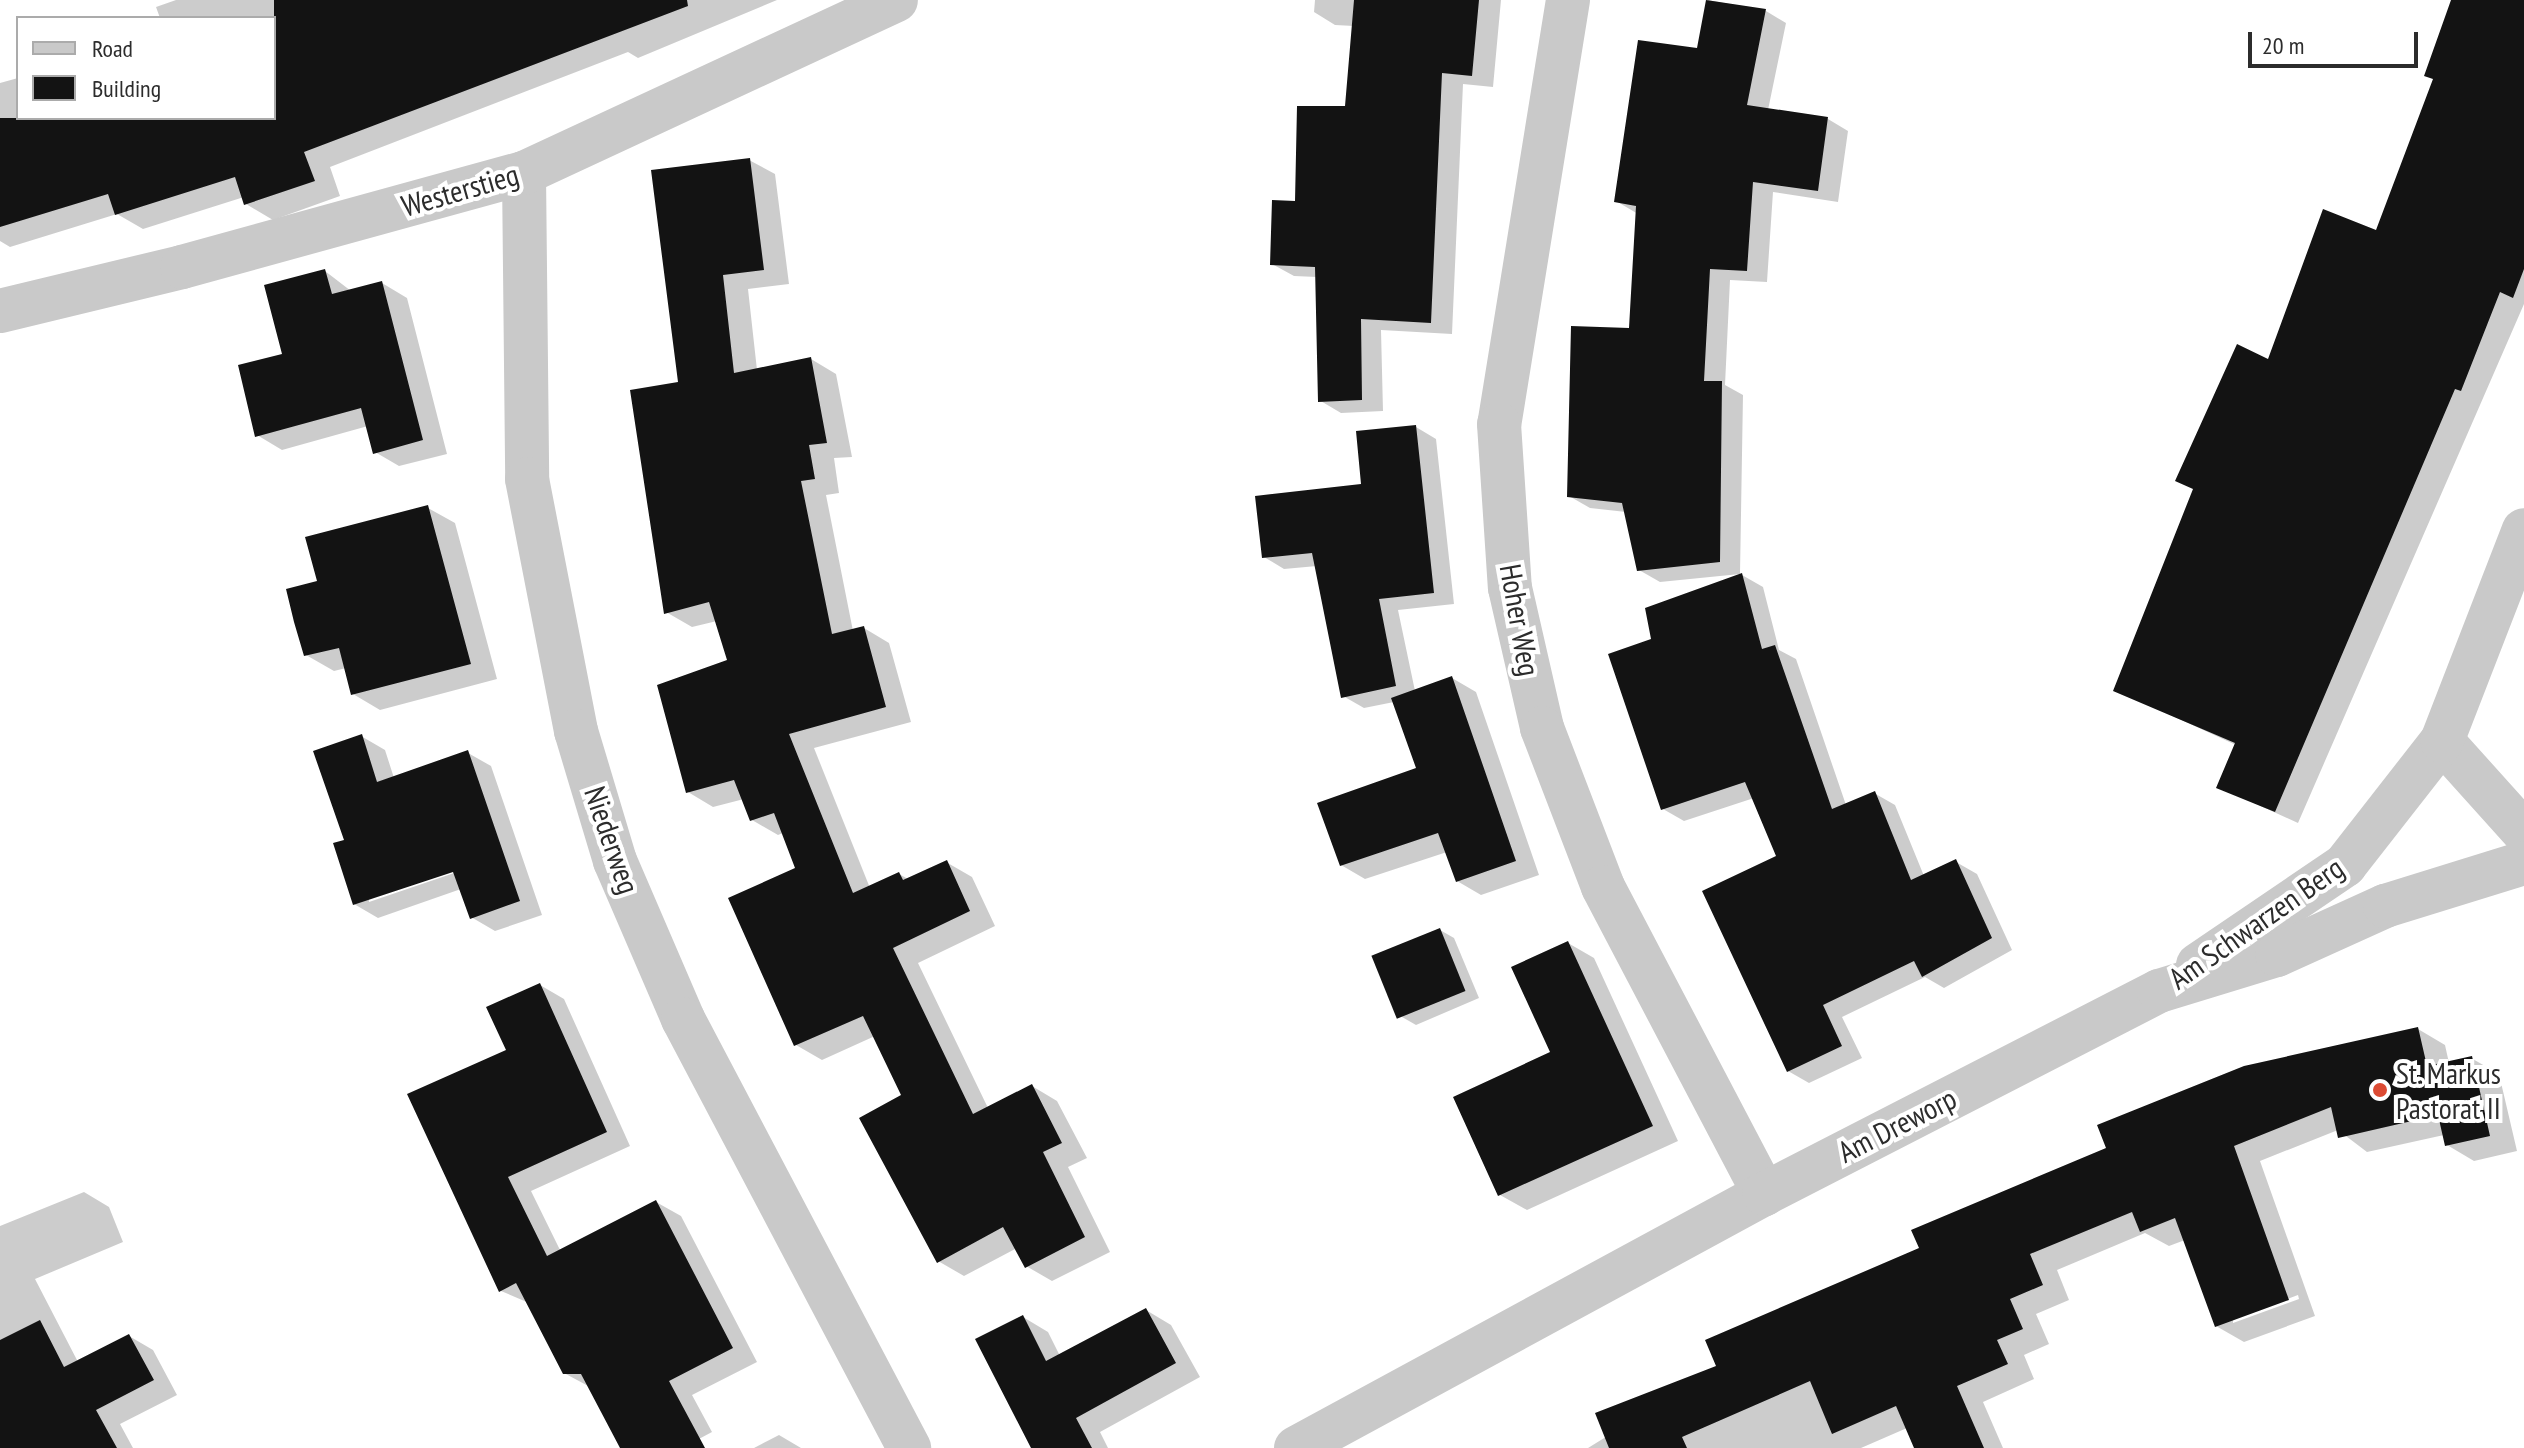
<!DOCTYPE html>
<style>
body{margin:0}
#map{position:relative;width:2524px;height:1448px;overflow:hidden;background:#fff;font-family:"PT Sans Narrow",sans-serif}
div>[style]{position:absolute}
.shadow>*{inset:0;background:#0003}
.building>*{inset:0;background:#131313;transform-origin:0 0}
.street>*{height:44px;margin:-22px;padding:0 22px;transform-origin:22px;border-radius:22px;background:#c9c9c9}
.dots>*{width:22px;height:22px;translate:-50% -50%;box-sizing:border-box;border:4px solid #fff;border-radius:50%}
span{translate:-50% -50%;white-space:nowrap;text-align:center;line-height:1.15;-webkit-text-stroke:8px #fff;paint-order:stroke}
.street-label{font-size:30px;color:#2c2c2c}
.poi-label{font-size:30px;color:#2c2c2c}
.left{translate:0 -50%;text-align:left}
.legend{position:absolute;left:16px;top:16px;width:260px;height:104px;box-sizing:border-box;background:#fff;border:2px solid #ababab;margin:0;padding:10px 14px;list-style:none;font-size:24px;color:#2c2c2c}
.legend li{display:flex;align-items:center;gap:16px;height:40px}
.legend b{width:40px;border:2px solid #ababab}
.scale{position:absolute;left:2248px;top:32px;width:170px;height:36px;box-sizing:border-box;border:4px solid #2c2c2c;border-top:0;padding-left:10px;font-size:24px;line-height:28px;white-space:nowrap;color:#2c2c2c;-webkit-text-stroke:6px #fff;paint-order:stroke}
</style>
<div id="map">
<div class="shadow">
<div style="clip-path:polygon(176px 0,777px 0,638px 58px,628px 52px,330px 167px,340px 196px,273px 220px,246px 204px,244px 197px,143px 229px,117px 214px,10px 247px,0 241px,0 83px,18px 78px,18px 118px,274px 118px,274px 18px,160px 18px,156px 7px)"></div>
<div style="clip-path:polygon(1315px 0,1501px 0,1493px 87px,1463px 84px,1452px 334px,1381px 330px,1383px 411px,1341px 413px,1319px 400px,1317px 277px,1294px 276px,1272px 264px,1297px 203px,1347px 109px,1354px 26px,1335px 25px,1314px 12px)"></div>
<div style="clip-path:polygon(1708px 0,1766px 11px,1786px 23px,1768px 110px,1828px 119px,1848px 131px,1838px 202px,1773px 192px,1767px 282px,1730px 280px,1725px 385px,1743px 395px,1740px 574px,1660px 582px,1639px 570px,1626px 512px,1590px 508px,1569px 496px,1631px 330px,1638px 214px,1616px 201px,1698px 50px)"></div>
<div style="clip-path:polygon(2453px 0,2524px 0,2524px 304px,2298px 823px,2219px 787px,2236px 745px,2116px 690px,2270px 362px,2377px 233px,2435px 80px)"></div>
<div style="clip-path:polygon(749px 160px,775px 174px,789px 284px,748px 289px,757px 370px,811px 359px,836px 374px,852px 457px,834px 458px,839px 493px,826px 495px,853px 631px,864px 628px,889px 643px,911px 722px,814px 748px,870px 888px,899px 874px,908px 879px,946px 862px,972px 877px,995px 926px,918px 963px,988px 1108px,1032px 1086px,1057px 1101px,1087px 1158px,1068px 1167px,1110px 1252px,1052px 1281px,1026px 1266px,1017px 1248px,964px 1276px,938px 1261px,904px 1096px,875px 1036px,822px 1060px,796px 1045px,798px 869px,783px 833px,778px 835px,752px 820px,744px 799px,713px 807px,688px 792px,729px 661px,717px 621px,692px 627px,666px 612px,680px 384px)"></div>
<div style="clip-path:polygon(325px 271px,351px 291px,382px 283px,407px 298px,447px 454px,399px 466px,375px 452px,368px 426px,282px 450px,257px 435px,284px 355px)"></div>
<div style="clip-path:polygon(1416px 427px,1436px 439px,1454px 604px,1398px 610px,1415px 691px,1452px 678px,1476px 692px,1539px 875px,1481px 895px,1457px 881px,1447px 852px,1365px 879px,1341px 865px,1418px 770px,1394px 702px,1364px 708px,1343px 696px,1317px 566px,1284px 569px,1264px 557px,1364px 486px)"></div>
<div style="clip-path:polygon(428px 508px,455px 523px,497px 679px,380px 710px,353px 694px,346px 668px,334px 671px,306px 655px,319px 583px)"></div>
<div style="clip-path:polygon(1742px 575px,1763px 587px,1779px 650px,1796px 659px,1846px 805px,1874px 793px,1895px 805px,1924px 876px,1956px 862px,1977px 874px,2012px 950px,1944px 988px,1925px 977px,1842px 1017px,1862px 1058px,1809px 1083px,1788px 1071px,1779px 857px,1754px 798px,1684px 821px,1663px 809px,1654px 640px)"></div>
<div style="clip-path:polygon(evenodd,361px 736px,385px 750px,394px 778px,468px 753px,491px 766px,542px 915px,495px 931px,471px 917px,461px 889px,378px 918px,354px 904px,347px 841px,361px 736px,462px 867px,463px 870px,369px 902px,369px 898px,462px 867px)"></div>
<div style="clip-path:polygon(1440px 930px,1454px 938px,1479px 998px,1416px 1025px,1402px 1017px)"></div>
<div style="clip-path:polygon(1568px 943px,1594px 958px,1678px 1141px,1527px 1210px,1500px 1195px,1553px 1053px)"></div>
<div style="clip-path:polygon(540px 985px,564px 999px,630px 1146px,531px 1191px,561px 1252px,656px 1202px,681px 1216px,757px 1362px,692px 1395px,712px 1432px,682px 1448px,622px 1448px,590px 1387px,564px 1373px,529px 1303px,501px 1291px,509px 1051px)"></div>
<div style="clip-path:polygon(evenodd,2418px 1029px,2445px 1045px,2449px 1063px,2471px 1058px,2499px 1074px,2517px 1151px,2474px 1161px,2447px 1145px,2444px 1135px,2367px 1152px,2338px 1130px,2260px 1161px,2315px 1316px,2244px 1342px,2216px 1326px,2185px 1240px,2169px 1246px,2145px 1233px,2057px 1270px,2069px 1300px,2036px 1314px,2049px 1344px,2024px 1355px,2034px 1379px,1983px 1402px,2003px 1448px,1916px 1448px,1907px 1428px,1861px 1448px,1588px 1448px,1719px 1367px,2418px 1029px,2298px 1295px,2299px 1299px,2233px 1323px,2233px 1319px,2298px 1295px)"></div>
<div style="clip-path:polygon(84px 1192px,109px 1207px,123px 1242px,35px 1279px,78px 1362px,129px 1336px,153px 1350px,177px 1395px,120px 1424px,133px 1448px,0 1448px,0 1226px)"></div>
<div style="clip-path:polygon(1146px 1310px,1171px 1325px,1200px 1377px,1100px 1432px,1108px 1448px,1033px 1448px,1023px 1317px,1048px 1332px,1060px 1356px)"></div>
<div style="clip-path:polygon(779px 1435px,801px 1448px,754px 1448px)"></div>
</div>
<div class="building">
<div style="clip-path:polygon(274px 0,687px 0,688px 6px,304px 152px,315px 181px,244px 205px,235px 177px,115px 215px,108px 194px,0 227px,0 118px,274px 118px)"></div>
<div style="clip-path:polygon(1354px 0,1479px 0,1472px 76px,1442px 73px,1431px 323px,1361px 319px,1362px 400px,1318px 402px,1315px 267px,1270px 265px,1272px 200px,1295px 201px,1297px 106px,1345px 106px)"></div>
<div style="clip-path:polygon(1706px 0,1766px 9px,1747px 105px,1828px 117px,1818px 191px,1753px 182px,1747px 271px,1710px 269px,1704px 381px,1722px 381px,1720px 562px,1637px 571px,1622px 503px,1567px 497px,1571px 326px,1629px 328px,1636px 206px,1614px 202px,1638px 40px,1697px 48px)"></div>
<div style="clip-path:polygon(2451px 0,2524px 0,2524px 269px,2513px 298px,2500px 292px,2461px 391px,2455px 389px,2275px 812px,2216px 788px,2235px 743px,2113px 691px,2193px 489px,2175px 481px,2237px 344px,2268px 359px,2323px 209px,2376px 230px,2433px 79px,2424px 76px)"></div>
<div style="clip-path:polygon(750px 158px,764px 270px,723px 275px,734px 373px,811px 357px,827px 443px,809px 445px,815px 479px,801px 481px,832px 634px,864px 626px,886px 707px,789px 734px,853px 893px,899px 872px,903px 880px,947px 860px,970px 911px,893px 948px,973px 1114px,1032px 1084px,1062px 1143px,1043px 1152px,1085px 1237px,1025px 1268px,1003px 1227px,937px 1263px,859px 1118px,901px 1095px,863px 1016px,794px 1046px,728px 898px,795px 868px,774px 813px,750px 821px,734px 780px,686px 793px,657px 685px,727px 660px,709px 602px,664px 614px,630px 390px,678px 382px,651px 170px)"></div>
<div style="clip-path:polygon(325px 269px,332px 294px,382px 281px,423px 440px,373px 454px,361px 408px,255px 437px,238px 365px,282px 354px,264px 285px)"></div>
<div style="clip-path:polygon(1416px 425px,1434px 593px,1379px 599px,1396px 686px,1341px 698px,1312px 553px,1262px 558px,1255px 496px,1361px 484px,1356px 431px)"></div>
<div style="clip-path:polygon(428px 505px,471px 664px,351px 695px,339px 648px,304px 656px,294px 622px,286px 589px,317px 581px,305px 537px)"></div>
<div style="clip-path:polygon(1742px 573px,1762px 649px,1775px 645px,1832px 809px,1875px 791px,1911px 880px,1956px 859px,1992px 938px,1922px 977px,1914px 961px,1823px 1005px,1842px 1046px,1787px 1072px,1702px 891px,1776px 856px,1745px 782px,1661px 810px,1608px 654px,1651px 639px,1645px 608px)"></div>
<div style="clip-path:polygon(1452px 676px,1516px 861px,1456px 882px,1438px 833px,1340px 866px,1317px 803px,1416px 768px,1391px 698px)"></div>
<div style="clip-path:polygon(362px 734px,377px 782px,468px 750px,520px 901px,470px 919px,453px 872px,353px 905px,333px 843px,344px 840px,313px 751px)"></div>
<div style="left:1440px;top:928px;width:68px;height:74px;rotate:68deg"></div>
<div style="clip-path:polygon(1568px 941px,1653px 1126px,1498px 1196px,1453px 1097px,1550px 1052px,1511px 967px)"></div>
<div style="clip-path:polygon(540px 983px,607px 1132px,508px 1177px,547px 1256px,656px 1200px,733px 1348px,669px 1381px,705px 1448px,620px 1448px,581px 1374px,563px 1374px,516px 1283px,499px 1292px,407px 1094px,506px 1050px,486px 1007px)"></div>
<div style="clip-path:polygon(2418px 1027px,2427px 1066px,2472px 1056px,2490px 1136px,2445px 1146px,2438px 1115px,2338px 1138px,2331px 1107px,2234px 1146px,2289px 1300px,2215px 1327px,2175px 1218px,2140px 1232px,2132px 1212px,2030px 1254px,2043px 1285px,2010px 1299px,2023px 1329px,1997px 1340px,2008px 1364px,1957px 1386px,1984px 1448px,1914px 1448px,1896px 1406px,1832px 1434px,1810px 1381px,1682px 1437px,1687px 1448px,1609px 1448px,1595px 1413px,1716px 1366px,1705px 1340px,1919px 1248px,1911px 1230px,2106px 1148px,2097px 1125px,2244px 1066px)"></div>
<div style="clip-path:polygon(1146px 1308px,1176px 1363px,1076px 1418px,1092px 1448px,1031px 1448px,975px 1339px,1023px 1315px,1046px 1361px)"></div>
<div style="clip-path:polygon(40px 1320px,64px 1367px,129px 1334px,154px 1380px,96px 1410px,117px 1448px,0 1448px,0 1340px)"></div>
</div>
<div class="street">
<div style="left:1568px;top:0;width:430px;rotate:99.2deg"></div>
<div style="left:1499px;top:424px;width:164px;rotate:86.2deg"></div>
<div style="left:1510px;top:588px;width:144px;rotate:77.1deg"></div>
<div style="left:1542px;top:728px;width:170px;rotate:69deg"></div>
<div style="left:1603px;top:887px;width:347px;rotate:62.3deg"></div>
<div style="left:524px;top:173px;width:306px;rotate:89.4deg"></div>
<div style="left:527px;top:479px;width:257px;rotate:79deg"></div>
<div style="left:576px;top:731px;width:136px;rotate:73.3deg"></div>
<div style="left:615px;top:861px;width:172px;rotate:66.7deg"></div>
<div style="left:683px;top:1019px;width:485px;rotate:62.2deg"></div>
<div style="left:0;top:311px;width:187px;rotate:-13.6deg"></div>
<div style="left:182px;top:267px;width:355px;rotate:-15.4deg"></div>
<div style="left:524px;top:173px;width:410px;rotate:-24.9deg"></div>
<div style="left:2442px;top:741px;width:122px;rotate:48deg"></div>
<div style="left:2198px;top:965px;width:178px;rotate:-34.2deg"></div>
<div style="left:2345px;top:865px;width:157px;rotate:-52deg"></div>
<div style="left:2442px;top:741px;width:226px;rotate:-68.8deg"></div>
<div style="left:1296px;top:1448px;width:532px;rotate:-28.49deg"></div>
<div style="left:1764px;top:1194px;width:444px;rotate:-27.2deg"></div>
<div style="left:2159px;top:991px;width:123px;rotate:-17deg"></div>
<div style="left:2277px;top:955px;width:119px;rotate:-24.4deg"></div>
<div style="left:2385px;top:906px;width:145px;rotate:-17.2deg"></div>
</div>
<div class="dots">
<div style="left:2380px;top:1090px;background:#dc4b34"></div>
</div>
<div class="street-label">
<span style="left:460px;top:190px;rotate:-16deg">Westerstieg</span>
<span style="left:1520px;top:620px;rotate:80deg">Hoher Weg</span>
<span style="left:612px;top:840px;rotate:71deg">Niederweg</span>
<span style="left:2256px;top:923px;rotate:-35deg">Am Schwarzen Berg</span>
<span style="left:1897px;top:1125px;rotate:-27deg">Am Dreworp</span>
</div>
<div class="poi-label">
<span class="left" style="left:2396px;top:1090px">St. Markus<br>Pastorat II</span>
</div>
<ul class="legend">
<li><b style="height:10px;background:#c9c9c9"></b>Road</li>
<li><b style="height:22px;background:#131313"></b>Building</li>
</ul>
<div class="scale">20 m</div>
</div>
